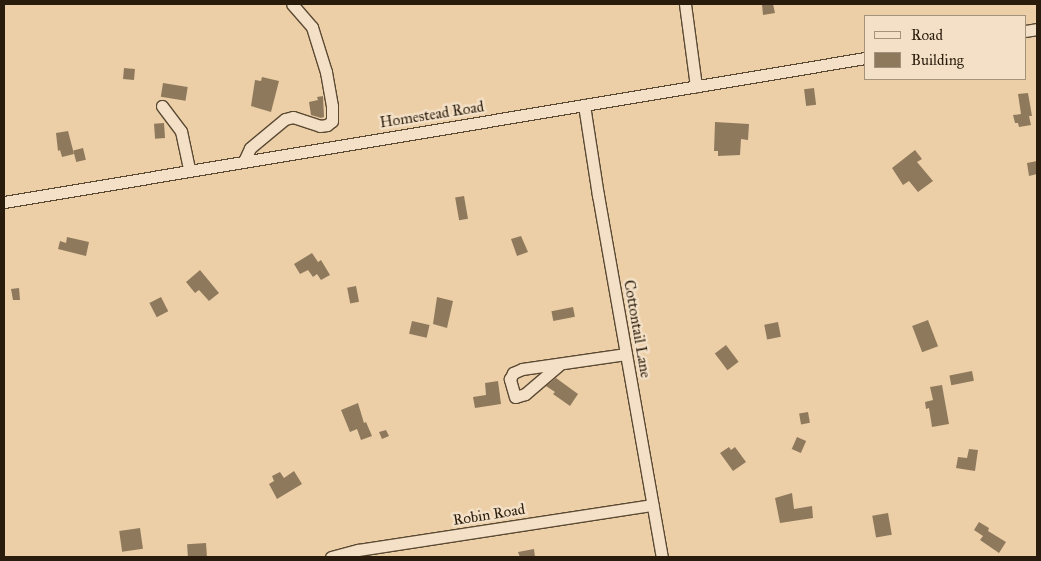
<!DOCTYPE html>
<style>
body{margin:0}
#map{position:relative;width:1041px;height:561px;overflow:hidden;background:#eccfa7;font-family:"IM FELL Great Primer",serif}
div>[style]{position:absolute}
.building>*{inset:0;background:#8f795d;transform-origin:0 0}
.roads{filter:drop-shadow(1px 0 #5a4933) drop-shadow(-1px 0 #5a4933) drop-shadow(0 1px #5a4933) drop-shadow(0 -1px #5a4933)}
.minor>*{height:11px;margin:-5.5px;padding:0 5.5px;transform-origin:5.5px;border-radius:5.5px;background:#f3e0c6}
span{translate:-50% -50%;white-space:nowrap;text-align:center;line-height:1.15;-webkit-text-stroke:5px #f3e0c6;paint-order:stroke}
.street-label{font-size:15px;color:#2a1c0c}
.frame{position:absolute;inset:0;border:5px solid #2a1c0c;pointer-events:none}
.legend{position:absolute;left:864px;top:15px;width:162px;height:65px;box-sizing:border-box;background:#f3e0c6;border:1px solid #a3927c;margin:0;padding:6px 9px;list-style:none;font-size:15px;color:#2a1c0c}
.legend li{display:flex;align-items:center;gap:10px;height:25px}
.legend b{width:25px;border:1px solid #a3927c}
</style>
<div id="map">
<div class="building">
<div style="clip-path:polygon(762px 4px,773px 4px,775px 13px,763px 15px)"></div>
<div style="left:124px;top:68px;width:11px;height:11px;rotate:5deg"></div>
<div style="clip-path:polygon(262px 77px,279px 81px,271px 112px,251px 106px,255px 80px,261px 81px)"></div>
<div style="left:163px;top:83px;width:25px;height:14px;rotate:9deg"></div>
<div style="left:814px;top:88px;width:17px;height:10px;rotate:83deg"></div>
<div style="clip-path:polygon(1028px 93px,1032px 116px,1029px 116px,1031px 125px,1019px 127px,1018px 123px,1015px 123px,1013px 115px,1021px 114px,1018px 94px)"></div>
<div style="clip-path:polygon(323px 96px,324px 117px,321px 118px,311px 115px,309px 102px,318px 100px,317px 97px)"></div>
<div style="clip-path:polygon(715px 122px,749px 124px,748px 140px,741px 139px,740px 155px,718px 156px,718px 151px,714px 151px)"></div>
<div style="left:164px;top:123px;width:15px;height:10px;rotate:86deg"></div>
<div style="clip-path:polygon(68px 131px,74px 154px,62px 157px,60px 150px,58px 151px,56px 133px)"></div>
<div style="left:83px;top:148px;width:12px;height:10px;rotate:76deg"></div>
<div style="clip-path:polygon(915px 150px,922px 159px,917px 162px,933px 181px,918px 192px,909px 181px,903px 185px,892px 168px)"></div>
<div style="clip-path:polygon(1037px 161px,1037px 174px,1029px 176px,1027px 163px)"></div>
<div style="left:464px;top:196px;width:23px;height:9px;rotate:80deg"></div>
<div style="clip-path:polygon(521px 236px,528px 252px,517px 256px,511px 239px)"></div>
<div style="clip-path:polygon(67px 237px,89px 242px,86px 256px,58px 249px,60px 241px,66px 243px)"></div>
<div style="clip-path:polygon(312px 253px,318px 262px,321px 260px,330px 275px,321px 280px,317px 274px,313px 277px,308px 270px,300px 274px,294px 264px)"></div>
<div style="clip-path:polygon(200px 270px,219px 293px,209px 301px,199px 290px,195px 293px,186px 282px)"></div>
<div style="left:356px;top:286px;width:16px;height:9px;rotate:79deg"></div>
<div style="clip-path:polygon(19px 288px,20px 300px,13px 300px,11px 289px)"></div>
<div style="left:161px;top:297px;width:16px;height:13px;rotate:63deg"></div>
<div style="clip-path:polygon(437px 297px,453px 301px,447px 328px,433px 324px)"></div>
<div style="left:573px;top:307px;width:10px;height:22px;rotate:79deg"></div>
<div style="left:928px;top:320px;width:28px;height:17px;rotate:69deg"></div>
<div style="left:412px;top:321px;width:18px;height:13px;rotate:13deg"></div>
<div style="left:778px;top:322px;width:15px;height:14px;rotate:79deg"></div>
<div style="left:726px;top:345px;width:21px;height:14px;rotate:53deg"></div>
<div style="left:972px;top:371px;width:10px;height:23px;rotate:79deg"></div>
<div style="clip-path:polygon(556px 378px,578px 394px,570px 406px,553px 394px,555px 392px,546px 386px)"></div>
<div style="clip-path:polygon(498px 381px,501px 404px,475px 408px,473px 397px,486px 395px,485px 383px)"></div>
<div style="clip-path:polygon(942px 385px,949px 424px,932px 427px,929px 408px,926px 409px,925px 402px,933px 400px,930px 387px)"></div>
<div style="clip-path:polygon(358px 403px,364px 423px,366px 422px,372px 436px,361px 440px,357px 429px,350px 432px,341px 410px)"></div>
<div style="left:808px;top:412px;width:11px;height:9px;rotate:80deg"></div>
<div style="clip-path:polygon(386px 430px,389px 436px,382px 439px,379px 432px)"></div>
<div style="left:797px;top:437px;width:10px;height:13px;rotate:24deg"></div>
<div style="clip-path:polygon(729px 447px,731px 450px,735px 447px,746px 462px,733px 471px,720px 453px)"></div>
<div style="clip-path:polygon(969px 449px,978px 450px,975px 471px,956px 468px,958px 457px,967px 458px)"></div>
<div style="clip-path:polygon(294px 471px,302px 484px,277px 499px,269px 484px,274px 481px,272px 476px,280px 472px,284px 478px)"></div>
<div style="clip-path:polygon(792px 493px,794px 509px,812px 506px,813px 518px,780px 523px,775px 498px)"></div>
<div style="left:888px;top:513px;width:22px;height:16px;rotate:80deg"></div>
<div style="clip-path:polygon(979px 522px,989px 528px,988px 531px,1006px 542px,999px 553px,980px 540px,983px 536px,974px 530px)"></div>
<div style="left:140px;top:528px;width:21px;height:21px;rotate:82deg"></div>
<div style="left:206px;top:543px;width:14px;height:19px;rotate:86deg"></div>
<div style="clip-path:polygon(534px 549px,535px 557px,520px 557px,518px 552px)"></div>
</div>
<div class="roads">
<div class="minor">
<div style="left:685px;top:4px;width:83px;rotate:82.4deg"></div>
<div style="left:1025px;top:31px;width:12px;rotate:-9deg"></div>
<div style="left:584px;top:105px;width:91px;rotate:81.2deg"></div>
<div style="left:598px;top:195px;width:368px;rotate:80deg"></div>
<div style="left:162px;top:106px;width:31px;rotate:53deg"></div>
<div style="left:181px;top:131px;width:40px;rotate:78deg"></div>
<div style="left:244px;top:161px;width:14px;rotate:-65deg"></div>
<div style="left:250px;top:148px;width:45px;rotate:-39.6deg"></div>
<div style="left:285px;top:119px;width:8px;rotate:-14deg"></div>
<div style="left:293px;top:117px;width:28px;rotate:18deg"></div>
<div style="left:320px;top:126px;width:7px;rotate:-8deg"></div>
<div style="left:327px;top:125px;width:6px;rotate:-39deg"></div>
<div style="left:332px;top:121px;width:15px;rotate:-90deg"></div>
<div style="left:332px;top:106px;width:35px;rotate:-100deg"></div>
<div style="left:326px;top:72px;width:47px;rotate:-107.3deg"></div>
<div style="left:312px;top:27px;width:30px;rotate:-131deg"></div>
<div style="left:4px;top:202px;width:873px;rotate:-9.49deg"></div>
<div style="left:559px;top:365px;width:45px;rotate:139.5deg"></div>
<div style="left:525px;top:394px;width:10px;rotate:163deg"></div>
<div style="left:515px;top:397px;width:19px;rotate:-106deg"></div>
<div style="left:510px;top:379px;width:7px;rotate:-63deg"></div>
<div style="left:513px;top:373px;width:10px;rotate:-24deg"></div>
<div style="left:522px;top:369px;width:105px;rotate:-8.2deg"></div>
<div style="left:331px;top:557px;width:28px;rotate:-15deg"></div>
<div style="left:358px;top:550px;width:298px;rotate:-8.7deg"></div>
</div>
</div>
<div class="street-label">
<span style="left:432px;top:115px;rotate:-9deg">Homestead Road</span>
<span style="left:637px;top:329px;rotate:80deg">Cottontail Lane</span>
<span style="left:489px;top:515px;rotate:-9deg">Robin Road</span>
</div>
<div class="frame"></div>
<ul class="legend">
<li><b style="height:6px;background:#f3e0c6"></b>Road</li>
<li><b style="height:14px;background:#8f795d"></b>Building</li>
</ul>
</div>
